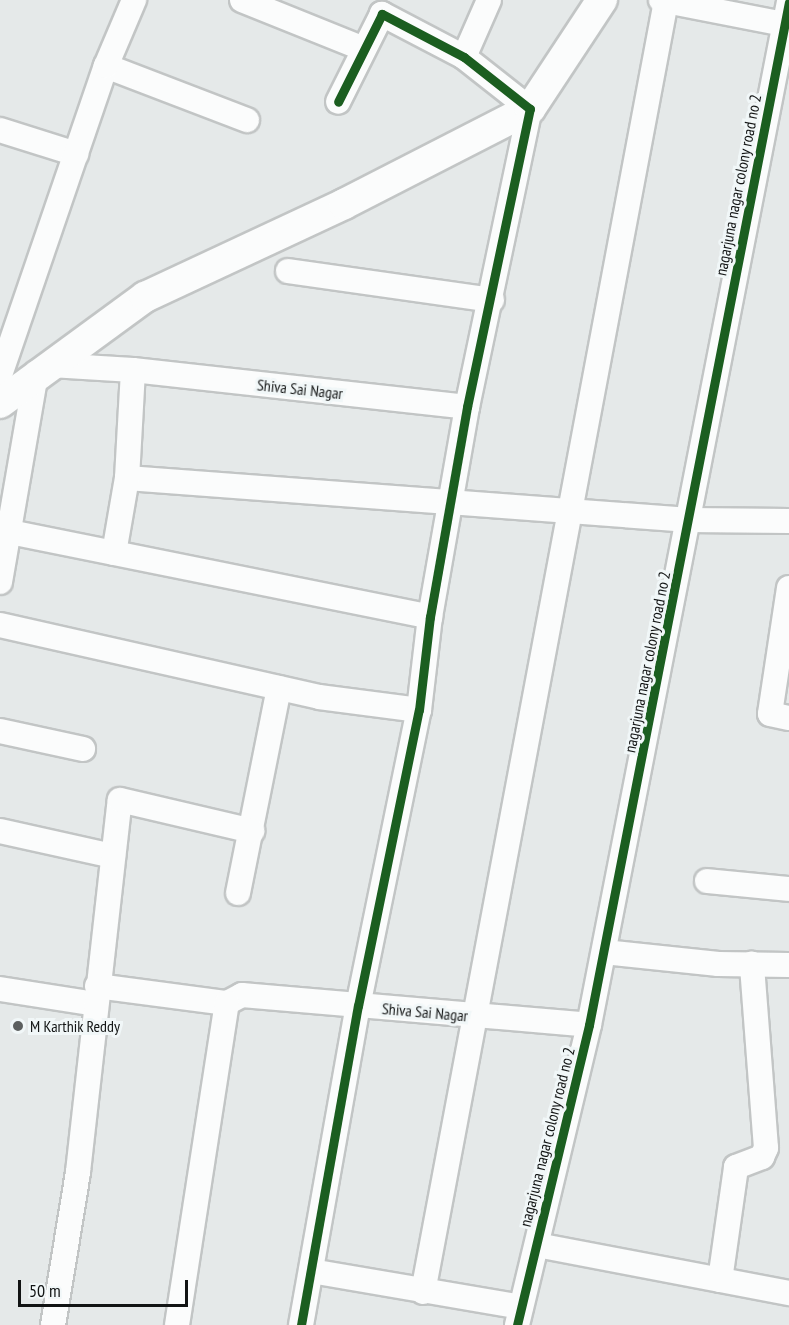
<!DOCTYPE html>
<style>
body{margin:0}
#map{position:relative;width:789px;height:1325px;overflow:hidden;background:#e5e9e9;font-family:"PT Sans Narrow",sans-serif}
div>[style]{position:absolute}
.roads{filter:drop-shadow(2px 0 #c2c5c5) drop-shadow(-2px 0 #c2c5c5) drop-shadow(0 2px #c2c5c5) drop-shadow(0 -2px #c2c5c5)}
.minor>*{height:24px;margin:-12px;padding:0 12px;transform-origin:12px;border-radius:12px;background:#fbfcfc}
.tertiary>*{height:30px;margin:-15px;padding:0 15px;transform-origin:15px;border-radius:15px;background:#fbfcfc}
.cycleway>*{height:9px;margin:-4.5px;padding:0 4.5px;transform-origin:4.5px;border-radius:4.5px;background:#1b5e20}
.dots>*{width:16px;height:16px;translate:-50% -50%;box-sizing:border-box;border:3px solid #f1f7f8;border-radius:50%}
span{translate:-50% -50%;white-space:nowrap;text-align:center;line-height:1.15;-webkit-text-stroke:6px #f1f7f8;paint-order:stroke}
.street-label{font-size:16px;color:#121414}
.poi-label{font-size:16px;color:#121414}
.left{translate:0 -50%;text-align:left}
.scale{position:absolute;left:18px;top:1280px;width:170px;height:27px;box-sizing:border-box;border:3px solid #121414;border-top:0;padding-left:8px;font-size:18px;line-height:21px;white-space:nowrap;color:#121414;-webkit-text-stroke:4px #f1f7f8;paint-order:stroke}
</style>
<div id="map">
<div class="roads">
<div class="minor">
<div style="left:242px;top:0;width:131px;rotate:21.9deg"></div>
<div style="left:661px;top:0;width:130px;rotate:11.1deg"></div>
<div style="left:464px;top:57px;width:62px;rotate:-66.3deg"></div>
<div style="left:106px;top:66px;width:151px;rotate:21deg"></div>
<div style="left:0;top:130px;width:80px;rotate:17.5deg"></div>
<div style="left:288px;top:271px;width:206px;rotate:8.1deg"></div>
<div style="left:51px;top:365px;width:82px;rotate:3.5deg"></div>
<div style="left:133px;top:370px;width:336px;rotate:6.3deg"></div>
<div style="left:0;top:375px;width:327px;rotate:-71.1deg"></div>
<div style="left:106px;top:66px;width:72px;rotate:-67deg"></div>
<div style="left:127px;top:478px;width:564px;rotate:4.27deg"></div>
<div style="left:689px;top:520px;width:100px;rotate:0.6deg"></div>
<div style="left:0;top:530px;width:439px;rotate:11.4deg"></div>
<div style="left:114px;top:553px;width:76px;rotate:-80.2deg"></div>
<div style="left:127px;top:478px;width:108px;rotate:-86.8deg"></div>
<div style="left:0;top:582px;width:212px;rotate:-80.2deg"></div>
<div style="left:789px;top:588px;width:127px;rotate:98.6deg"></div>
<div style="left:770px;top:714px;width:19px;rotate:12deg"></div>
<div style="left:0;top:625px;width:327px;rotate:12.7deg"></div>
<div style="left:319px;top:697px;width:101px;rotate:7.4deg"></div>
<div style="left:0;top:731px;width:85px;rotate:12.2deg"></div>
<div style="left:0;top:831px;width:116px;rotate:12.5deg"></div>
<div style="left:707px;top:881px;width:82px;rotate:5.6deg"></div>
<div style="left:238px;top:893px;width:209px;rotate:-78.7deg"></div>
<div style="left:604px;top:952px;width:115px;rotate:6deg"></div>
<div style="left:718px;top:964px;width:71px;rotate:0.8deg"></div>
<div style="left:97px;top:986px;width:131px;rotate:7.5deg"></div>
<div style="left:227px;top:1003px;width:17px;rotate:-28deg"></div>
<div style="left:242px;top:995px;width:348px;rotate:4.9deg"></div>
<div style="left:0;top:989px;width:97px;rotate:8.9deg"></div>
<div style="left:537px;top:1245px;width:257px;rotate:10.8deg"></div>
<div style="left:311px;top:1271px;width:213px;rotate:9.7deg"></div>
<div style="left:720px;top:1280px;width:114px;rotate:-81.9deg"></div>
<div style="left:736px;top:1167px;width:28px;rotate:-21deg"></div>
<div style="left:762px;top:1157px;width:10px;rotate:-66deg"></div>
<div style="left:766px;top:1148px;width:185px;rotate:-94.4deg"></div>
<div style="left:423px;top:1292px;width:1314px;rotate:-79.34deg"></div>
<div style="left:53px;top:1325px;width:155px;rotate:-80.7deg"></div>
<div style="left:78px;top:1172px;width:374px;rotate:-83.6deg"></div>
<div style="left:120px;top:800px;width:136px;rotate:13.2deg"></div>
<div style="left:177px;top:1325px;width:326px;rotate:-81.2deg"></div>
<div style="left:301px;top:1325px;width:324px;rotate:-79.9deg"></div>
<div style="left:358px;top:1006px;width:302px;rotate:-78.4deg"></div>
<div style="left:419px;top:710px;width:94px;rotate:-83.3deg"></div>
<div style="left:430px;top:617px;width:213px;rotate:-80deg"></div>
<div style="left:467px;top:407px;width:305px;rotate:-78.1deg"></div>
<div style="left:530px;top:109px;width:84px;rotate:-141.8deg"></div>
<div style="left:464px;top:57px;width:93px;rotate:-152.3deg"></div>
<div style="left:382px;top:14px;width:98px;rotate:116.6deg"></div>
<div style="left:517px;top:1325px;width:309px;rotate:-76.5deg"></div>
<div style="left:589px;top:1025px;width:1042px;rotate:-78.94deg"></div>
</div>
<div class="tertiary">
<div style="left:0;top:403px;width:180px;rotate:-36.2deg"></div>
<div style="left:145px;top:297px;width:220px;rotate:-25deg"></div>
<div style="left:344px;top:204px;width:209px;rotate:-27.1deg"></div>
<div style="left:530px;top:109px;width:131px;rotate:-56.6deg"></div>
</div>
</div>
<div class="cycleway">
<div style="left:301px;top:1325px;width:324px;rotate:-79.9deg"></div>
<div style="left:358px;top:1006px;width:302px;rotate:-78.4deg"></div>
<div style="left:419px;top:710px;width:94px;rotate:-83.3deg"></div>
<div style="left:430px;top:617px;width:213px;rotate:-80deg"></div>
<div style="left:467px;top:407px;width:305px;rotate:-78.1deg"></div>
<div style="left:530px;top:109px;width:84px;rotate:-141.8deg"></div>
<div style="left:464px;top:57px;width:93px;rotate:-152.3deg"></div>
<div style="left:382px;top:14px;width:98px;rotate:116.6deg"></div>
<div style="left:517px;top:1325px;width:309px;rotate:-76.5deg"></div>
<div style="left:589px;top:1025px;width:1042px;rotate:-78.94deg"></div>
</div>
<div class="dots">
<div style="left:18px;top:1026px;background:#5c5f5f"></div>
</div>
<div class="street-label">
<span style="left:738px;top:185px;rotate:-79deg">nagarjuna nagar colony road no 2</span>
<span style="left:300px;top:389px;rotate:6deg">Shiva Sai Nagar</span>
<span style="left:647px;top:662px;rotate:-79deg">nagarjuna nagar colony road no 2</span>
<span style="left:425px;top:1012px;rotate:5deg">Shiva Sai Nagar</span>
<span style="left:547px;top:1137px;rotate:-76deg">nagarjuna nagar colony road no 2</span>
</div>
<div class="poi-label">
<span class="left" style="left:30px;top:1026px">M Karthik Reddy</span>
</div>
<div class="scale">50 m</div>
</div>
